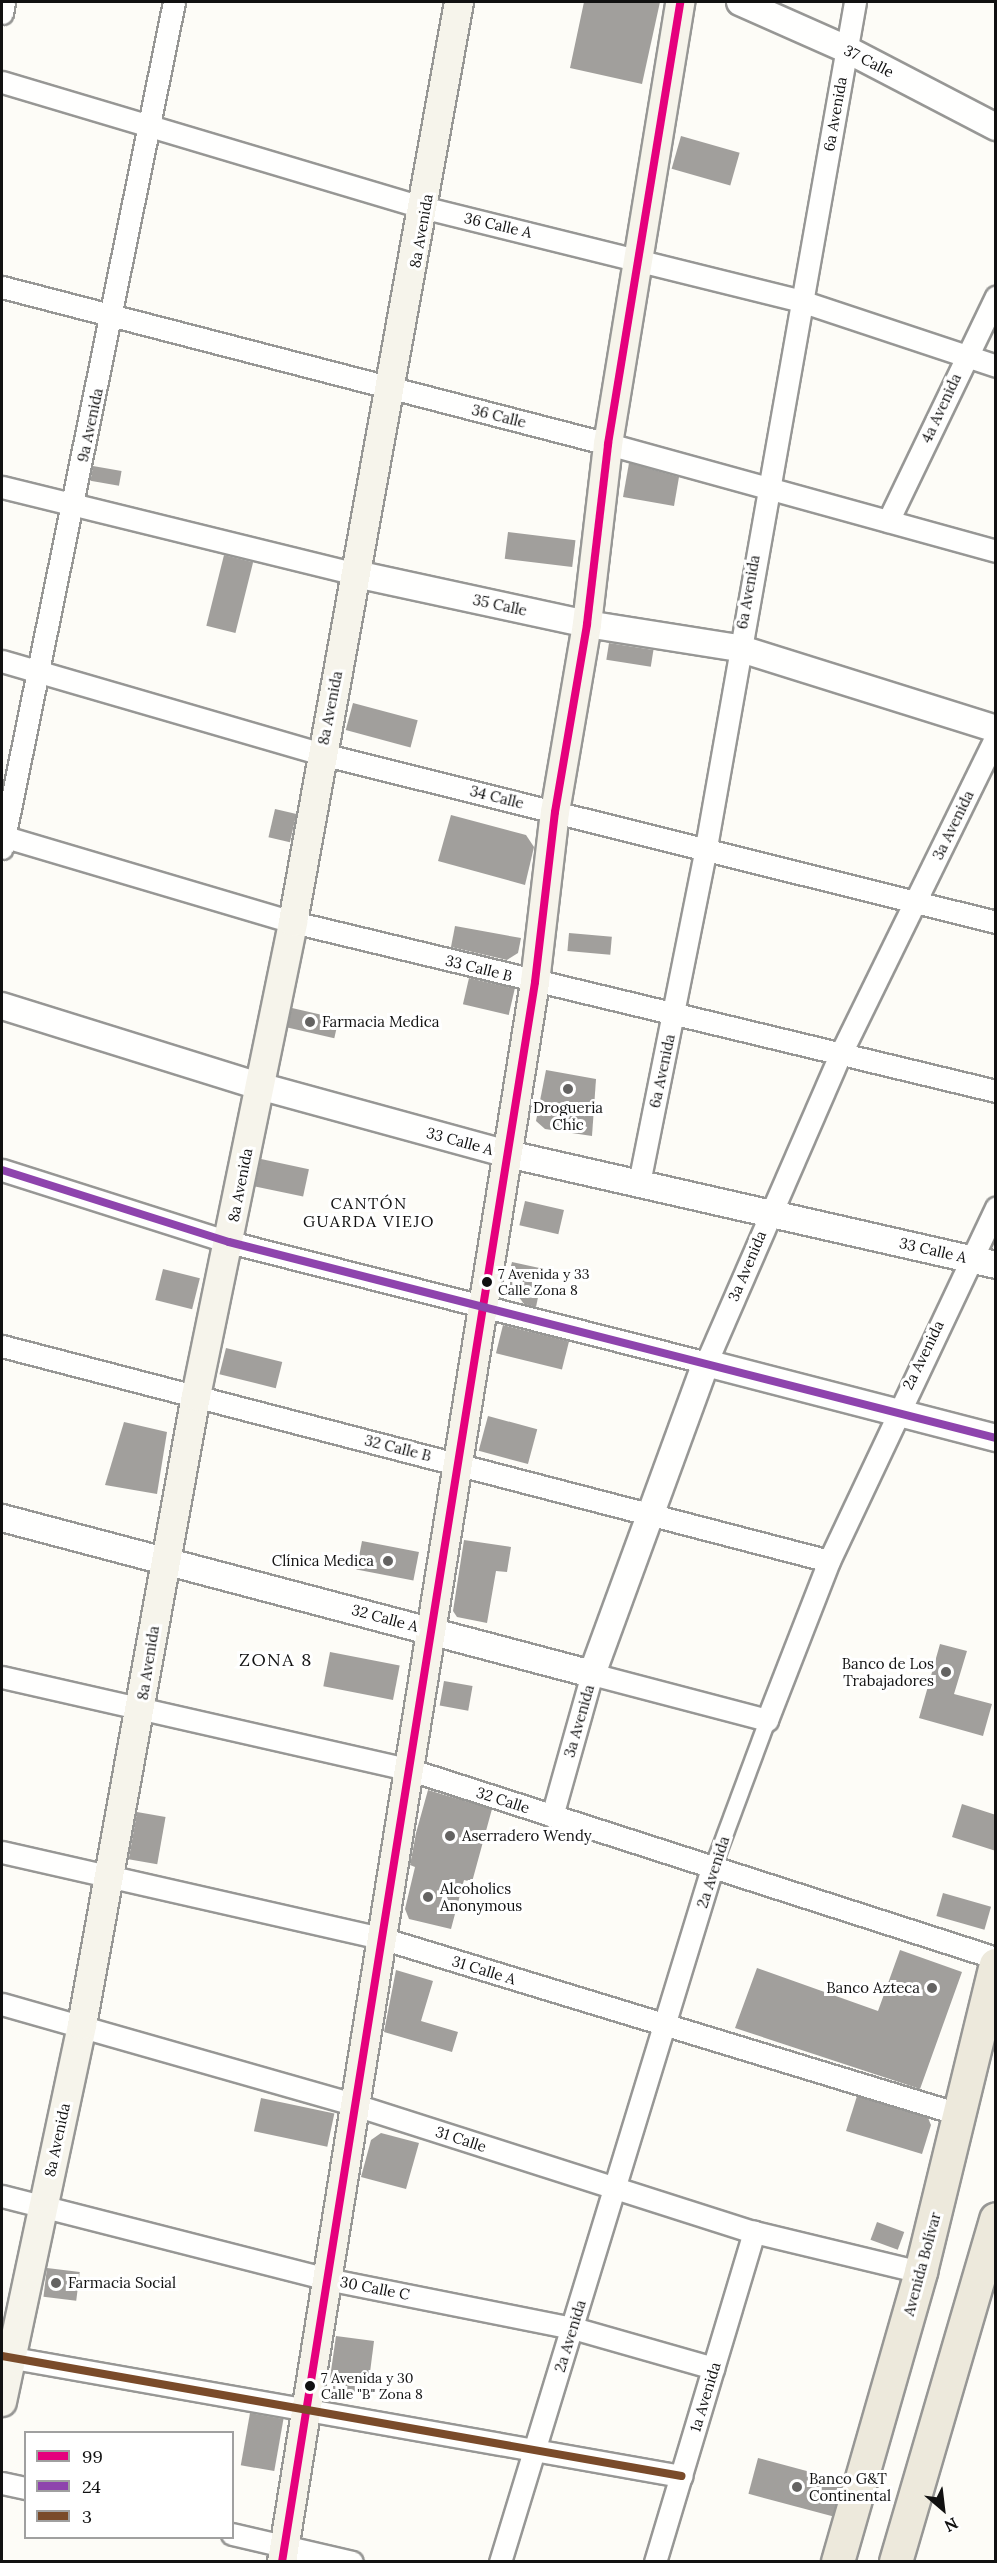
<!DOCTYPE html>
<meta charset="utf-8">
<style>
body{margin:0}
#map{position:relative;width:997px;height:2563px;overflow:hidden;background:#fdfcf7;font-family:Lora,serif}
div>[style]{position:absolute}
.building>*{inset:0;background:#a19f9c;transform-origin:0 0}
.roads{filter:drop-shadow(2px 0 #979795) drop-shadow(-2px 0 #979795) drop-shadow(0 2px #979795) drop-shadow(0 -2px #979795)}
.pedestrian>*{height:15px;margin:-7.5px;padding:0 7.5px;transform-origin:7.5px;border-radius:7.5px;background:#fffffe}
.minor>*{height:21px;margin:-10.5px;padding:0 10.5px;transform-origin:10.5px;border-radius:10.5px;background:#fffffe}
.tertiary>*{height:26px;margin:-13px;padding:0 13px;transform-origin:13px;border-radius:13px;background:#fffffe}
.secondary>*{height:28px;margin:-14px;padding:0 14px;transform-origin:14px;border-radius:14px;background:#f6f4eb}
.primary>*{height:32px;margin:-16px;padding:0 16px;transform-origin:16px;border-radius:16px;background:#ede9dc}
.bus-1>*{height:8px;margin:-4px;padding:0 4px;transform-origin:4px;border-radius:4px;background:#e5007d}
.bus-2>*{height:8px;margin:-4px;padding:0 4px;transform-origin:4px;border-radius:4px;background:#8e44ad}
.bus-3>*{height:8px;margin:-4px;padding:0 4px;transform-origin:4px;border-radius:4px;background:#7a4b2a}
.dots>*{width:16px;height:16px;translate:-50% -50%;box-sizing:border-box;border:3px solid #fff;border-radius:50%}
span{translate:-50% -50%;white-space:nowrap;text-align:center;line-height:1.15;-webkit-text-stroke:6px #fff;paint-order:stroke}
.bus-label{font-size:14px;color:#111}
.left{translate:0 -50%;text-align:left}
.street-label{font-size:15px;color:#111}
.poi-label{font-size:15px;color:#111}
.right{translate:-100% -50%;text-align:right}
.neighbourhood-label{font-size:16px;color:#111;letter-spacing:1.5px}
.quarter-label{font-size:18px;color:#111;letter-spacing:1.5px}
.frame{position:absolute;inset:0;border:3px solid #111;pointer-events:none}
.legend{position:absolute;left:24px;top:2431px;width:210px;height:108px;box-sizing:border-box;background:#fff;border:2px solid #a0a0a0;margin:0;padding:8px 10px;list-style:none;font-size:18px;color:#111}
.legend li{display:flex;align-items:center;gap:12px;height:30px}
.legend b{width:30px;border:2px solid #a0a0a0}
.north{position:absolute;left:913px;top:2479px;width:60px;height:60px;-webkit-text-stroke:4px #fff;paint-order:stroke;rotate:152deg;font-size:16px;font-weight:700;line-height:24px;text-align:center;color:#111}
.north::after{content:'';display:block;margin:auto;width:21px;height:27px;background:#111;clip-path:polygon(50% 0,100% 100%,50% 72%,0 100%)}
</style>
<div id="map">
<div class="building">
<div style="clip-path:polygon(584px 2px,660px 2px,642px 84px,570px 68px)"></div>
<div style="left:681px;top:136px;width:61px;height:34px;rotate:16deg"></div>
<div style="clip-path:polygon(629px 463px,679px 477px,674px 506px,623px 497px)"></div>
<div style="left:93px;top:466px;width:29px;height:15px;rotate:10deg"></div>
<div style="left:508px;top:532px;width:68px;height:27px;rotate:7deg"></div>
<div style="left:224px;top:555px;width:30px;height:73px;rotate:14deg"></div>
<div style="left:609px;top:643px;width:45px;height:17px;rotate:9deg"></div>
<div style="left:353px;top:703px;width:67px;height:28px;rotate:15deg"></div>
<div style="left:275px;top:809px;width:22px;height:29px;rotate:13deg"></div>
<div style="clip-path:polygon(451px 815px,526px 835px,534px 847px,525px 885px,438px 861px)"></div>
<div style="clip-path:polygon(455px 926px,521px 938px,518px 953px,507px 960px,451px 947px)"></div>
<div style="left:569px;top:933px;width:43px;height:18px;rotate:5deg"></div>
<div style="left:469px;top:978px;width:47px;height:27px;rotate:13deg"></div>
<div style="left:292px;top:1008px;width:48px;height:20px;rotate:13deg"></div>
<div style="clip-path:polygon(546px 1070px,596px 1079px,592px 1136px,545px 1129px,536px 1121px)"></div>
<div style="left:261px;top:1159px;width:49px;height:28px;rotate:12deg"></div>
<div style="left:525px;top:1201px;width:40px;height:25px;rotate:13deg"></div>
<div style="clip-path:polygon(512px 1262px,544px 1269px,536px 1307px,524px 1304px,507px 1281px)"></div>
<div style="left:163px;top:1269px;width:38px;height:32px;rotate:14deg"></div>
<div style="left:503px;top:1325px;width:68px;height:29px;rotate:14deg"></div>
<div style="left:226px;top:1348px;width:58px;height:27px;rotate:14deg"></div>
<div style="left:488px;top:1416px;width:51px;height:36px;rotate:15deg"></div>
<div style="clip-path:polygon(124px 1422px,167px 1432px,157px 1494px,105px 1485px)"></div>
<div style="clip-path:polygon(464px 1540px,511px 1547px,507px 1572px,496px 1571px,487px 1623px,457px 1617px,453px 1611px)"></div>
<div style="left:362px;top:1541px;width:58px;height:29px;rotate:11deg"></div>
<div style="clip-path:polygon(940px 1644px,967px 1651px,954px 1694px,992px 1704px,983px 1736px,919px 1718px)"></div>
<div style="left:330px;top:1652px;width:71px;height:35px;rotate:11deg"></div>
<div style="left:444px;top:1681px;width:29px;height:25px;rotate:10deg"></div>
<div style="clip-path:polygon(428px 1790px,492px 1809px,472px 1882px,464px 1880px,451px 1929px,409px 1919px,405px 1909px,415px 1867px,410px 1865px,416px 1833px)"></div>
<div style="clip-path:polygon(962px 1804px,996px 1815px,996px 1851px,952px 1837px)"></div>
<div style="left:137px;top:1812px;width:29px;height:48px;rotate:10deg"></div>
<div style="left:943px;top:1893px;width:50px;height:24px;rotate:16deg"></div>
<div style="clip-path:polygon(900px 1950px,962px 1972px,920px 2089px,735px 2028px,757px 1968px,878px 2011px)"></div>
<div style="clip-path:polygon(396px 1970px,433px 1981px,421px 2021px,458px 2032px,452px 2052px,384px 2032px)"></div>
<div style="clip-path:polygon(857px 2096px,928px 2118px,931px 2125px,922px 2154px,846px 2131px)"></div>
<div style="left:261px;top:2098px;width:75px;height:34px;rotate:12deg"></div>
<div style="clip-path:polygon(381px 2133px,419px 2143px,406px 2189px,361px 2177px,371px 2140px)"></div>
<div style="left:877px;top:2222px;width:29px;height:19px;rotate:20deg"></div>
<div style="left:47px;top:2268px;width:33px;height:29px;rotate:7deg"></div>
<div style="clip-path:polygon(336px 2336px,374px 2341px,367px 2396px,337px 2392px,329px 2385px)"></div>
<div style="left:250px;top:2413px;width:34px;height:53px;rotate:10deg"></div>
<div style="left:758px;top:2458px;width:88px;height:37px;rotate:15deg"></div>
</div>
<div class="roads">
<div class="pedestrian">
<div style="left:712px;top:1868px;width:158px;rotate:-69.6deg"></div>
</div>
<div class="minor">
<div style="left:2px;top:13px;width:11px;rotate:-80deg"></div>
<div style="left:2px;top:82px;width:442px;rotate:16.6deg"></div>
<div style="left:426px;top:208px;width:386px;rotate:13.9deg"></div>
<div style="left:801px;top:301px;width:206px;rotate:18.4deg"></div>
<div style="left:2px;top:287px;width:626px;rotate:14.52deg"></div>
<div style="left:608px;top:444px;width:402px;rotate:15.4deg"></div>
<div style="left:2px;top:487px;width:365px;rotate:13.8deg"></div>
<div style="left:888px;top:521px;width:249px;rotate:-64.3deg"></div>
<div style="left:2px;top:661px;width:333px;rotate:16.2deg"></div>
<div style="left:322px;top:754px;width:695px;rotate:14deg"></div>
<div style="left:2px;top:836px;width:303px;rotate:16.5deg"></div>
<div style="left:293px;top:922px;width:723px;rotate:13.52deg"></div>
<div style="left:2px;top:848px;width:863px;rotate:-78.51deg"></div>
<div style="left:2px;top:1170px;width:238px;rotate:17.6deg"></div>
<div style="left:229px;top:1242px;width:492px;rotate:14.2deg"></div>
<div style="left:706px;top:1363px;width:338px;rotate:-66.5deg"></div>
<div style="left:841px;top:1053px;width:352px;rotate:-63.9deg"></div>
<div style="left:639px;top:1183px;width:343px;rotate:-78.7deg"></div>
<div style="left:706px;top:847px;width:858px;rotate:-80deg"></div>
<div style="left:2px;top:1346px;width:854px;rotate:14.57deg"></div>
<div style="left:2px;top:1677px;width:416px;rotate:12.8deg"></div>
<div style="left:408px;top:1769px;width:618px;rotate:17.82deg"></div>
<div style="left:552px;top:1816px;width:148px;rotate:-74.3deg"></div>
<div style="left:592px;top:1674px;width:181px;rotate:14.7deg"></div>
<div style="left:767px;top:1720px;width:171px;rotate:-68.7deg"></div>
<div style="left:829px;top:1561px;width:391px;rotate:-64.7deg"></div>
<div style="left:2px;top:1852px;width:389px;rotate:12.8deg"></div>
<div style="left:381px;top:1938px;width:604px;rotate:16.94deg"></div>
<div style="left:2px;top:2004px;width:364px;rotate:15.9deg"></div>
<div style="left:352px;top:2104px;width:422px;rotate:17.7deg"></div>
<div style="left:754px;top:2232px;width:172px;rotate:13.5deg"></div>
<div style="left:2px;top:2196px;width:335px;rotate:14.3deg"></div>
<div style="left:327px;top:2279px;width:251px;rotate:11.3deg"></div>
<div style="left:573px;top:2328px;width:146px;rotate:15.9deg"></div>
<div style="left:2px;top:2356px;width:690px;rotate:10.02deg"></div>
<div style="left:2px;top:2483px;width:25px;rotate:12deg"></div>
<div style="left:232px;top:2534px;width:123px;rotate:13.1deg"></div>
<div style="left:500px;top:2562px;width:726px;rotate:-73.01deg"></div>
<div style="left:655px;top:2562px;width:345px;rotate:-73.3deg"></div>
</div>
<div class="tertiary">
<div style="left:740px;top:2px;width:116px;rotate:23.9deg"></div>
<div style="left:846px;top:49px;width:169px;rotate:27.5deg"></div>
<div style="left:356px;top:574px;width:236px;rotate:12.2deg"></div>
<div style="left:587px;top:624px;width:153px;rotate:9deg"></div>
<div style="left:738px;top:648px;width:270px;rotate:17.4deg"></div>
<div style="left:2px;top:1006px;width:269px;rotate:17.3deg"></div>
<div style="left:259px;top:1086px;width:258px;rotate:15.3deg"></div>
<div style="left:508px;top:1154px;width:500px;rotate:12.81deg"></div>
<div style="left:2px;top:1518px;width:610px;rotate:14.81deg"></div>
<div style="left:592px;top:1674px;width:331px;rotate:-69.9deg"></div>
<div style="left:706px;top:1363px;width:300px;rotate:14.5deg"></div>
</div>
<div class="secondary">
<div style="left:2px;top:2402px;width:385px;rotate:-78deg"></div>
<div style="left:82px;top:2025px;width:639px;rotate:-79.73deg"></div>
<div style="left:196px;top:1396px;width:484px;rotate:-78.4deg"></div>
<div style="left:293px;top:922px;width:935px;rotate:-79.77deg"></div>
<div style="left:282px;top:2562px;width:1600px;rotate:-80.9deg"></div>
<div style="left:535px;top:982px;width:171px;rotate:-83.3deg"></div>
<div style="left:555px;top:812px;width:191px;rotate:-80.3deg"></div>
<div style="left:587px;top:624px;width:181px;rotate:-83.3deg"></div>
<div style="left:608px;top:444px;width:448px;rotate:-80.7deg"></div>
</div>
<div class="primary">
<div style="left:838px;top:2562px;width:302px;rotate:-74deg"></div>
<div style="left:921px;top:2272px;width:316px;rotate:-76.3deg"></div>
<div style="left:896px;top:2562px;width:357px;rotate:-73.7deg"></div>
</div>
</div>
<div class="bus-1">
<div style="left:282px;top:2562px;width:1600px;rotate:-80.9deg"></div>
<div style="left:535px;top:982px;width:171px;rotate:-83.3deg"></div>
<div style="left:555px;top:812px;width:191px;rotate:-80.3deg"></div>
<div style="left:587px;top:624px;width:181px;rotate:-83.3deg"></div>
<div style="left:608px;top:444px;width:448px;rotate:-80.7deg"></div>
</div>
<div class="bus-2">
<div style="left:2px;top:1170px;width:238px;rotate:17.6deg"></div>
<div style="left:229px;top:1242px;width:792px;rotate:14.33deg"></div>
</div>
<div class="bus-3">
<div style="left:2px;top:2356px;width:690px;rotate:10.02deg"></div>
</div>
<div class="dots">
<div style="left:310px;top:1022px;background:#646362"></div>
<div style="left:568px;top:1089px;background:#646362"></div>
<div style="left:487px;top:1282px;background:#111"></div>
<div style="left:388px;top:1561px;background:#646362"></div>
<div style="left:946px;top:1672px;background:#646362"></div>
<div style="left:450px;top:1836px;background:#646362"></div>
<div style="left:428px;top:1897px;background:#646362"></div>
<div style="left:932px;top:1988px;background:#646362"></div>
<div style="left:56px;top:2283px;background:#646362"></div>
<div style="left:310px;top:2386px;background:#111"></div>
<div style="left:797px;top:2487px;background:#646362"></div>
</div>
<div class="bus-label">
<span class="left" style="left:498px;top:1282px">7 Avenida y 33<br>Calle Zona 8</span>
<span class="left" style="left:321px;top:2386px">7 Avenida y 30<br>Calle "B" Zona 8</span>
</div>
<div class="street-label">
<span style="left:869px;top:61px;rotate:27deg">37 Calle</span>
<span style="left:835px;top:114px;rotate:-80deg">6a Avenida</span>
<span style="left:498px;top:225px;rotate:13deg">36 Calle A</span>
<span style="left:421px;top:231px;rotate:-80deg">8a Avenida</span>
<span style="left:941px;top:408px;rotate:-65deg">4a Avenida</span>
<span style="left:499px;top:416px;rotate:14deg">36 Calle</span>
<span style="left:90px;top:425px;rotate:-78deg">9a Avenida</span>
<span style="left:748px;top:592px;rotate:-80deg">6a Avenida</span>
<span style="left:500px;top:605px;rotate:12deg">35 Calle</span>
<span style="left:330px;top:708px;rotate:-79deg">8a Avenida</span>
<span style="left:497px;top:797px;rotate:14deg">34 Calle</span>
<span style="left:953px;top:825px;rotate:-64deg">3a Avenida</span>
<span style="left:479px;top:968px;rotate:14deg">33 Calle B</span>
<span style="left:662px;top:1071px;rotate:-78deg">6a Avenida</span>
<span style="left:460px;top:1141px;rotate:15deg">33 Calle A</span>
<span style="left:240px;top:1185px;rotate:-79deg">8a Avenida</span>
<span style="left:933px;top:1250px;rotate:13deg">33 Calle A</span>
<span style="left:747px;top:1266px;rotate:-67deg">3a Avenida</span>
<span style="left:923px;top:1355px;rotate:-64deg">2a Avenida</span>
<span style="left:398px;top:1448px;rotate:14deg">32 Calle B</span>
<span style="left:385px;top:1618px;rotate:15deg">32 Calle A</span>
<span style="left:148px;top:1663px;rotate:-81deg">8a Avenida</span>
<span style="left:579px;top:1721px;rotate:-74deg">3a Avenida</span>
<span style="left:503px;top:1800px;rotate:18deg">32 Calle</span>
<span style="left:713px;top:1872px;rotate:-72deg">2a Avenida</span>
<span style="left:484px;top:1970px;rotate:17deg">31 Calle A</span>
<span style="left:461px;top:2139px;rotate:18deg">31 Calle</span>
<span style="left:57px;top:2140px;rotate:-78deg">8a Avenida</span>
<span style="left:922px;top:2264px;rotate:-75deg">Avenida Bolívar</span>
<span style="left:375px;top:2288px;rotate:11deg">30 Calle C</span>
<span style="left:570px;top:2336px;rotate:-73deg">2a Avenida</span>
<span style="left:705px;top:2397px;rotate:-73deg">1a Avenida</span>
</div>
<div class="poi-label">
<span class="left" style="left:322px;top:1022px">Farmacia Medica</span>
<span style="left:568px;top:1116px">Drogueria<br>Chic</span>
<span class="right" style="left:374px;top:1561px">Clínica Medica</span>
<span class="right" style="left:934px;top:1672px">Banco de Los<br>Trabajadores</span>
<span class="left" style="left:462px;top:1836px">Aserradero Wendy</span>
<span class="left" style="left:440px;top:1897px">Alcoholics<br>Anonymous</span>
<span class="right" style="left:920px;top:1988px">Banco Azteca</span>
<span class="left" style="left:68px;top:2283px">Farmacia Social</span>
<span class="left" style="left:809px;top:2487px">Banco G&amp;T<br>Continental</span>
</div>
<div class="neighbourhood-label">
<span style="left:369px;top:1212px">CANTÓN<br>GUARDA VIEJO</span>
</div>
<div class="quarter-label">
<span style="left:276px;top:1660px">ZONA 8</span>
</div>
<div class="frame"></div>
<ul class="legend">
<li><b style="height:8px;background:#e5007d"></b>99</li>
<li><b style="height:8px;background:#8e44ad"></b>24</li>
<li><b style="height:8px;background:#7a4b2a"></b>3</li>
</ul>
<div class="north">N</div>
</div>
